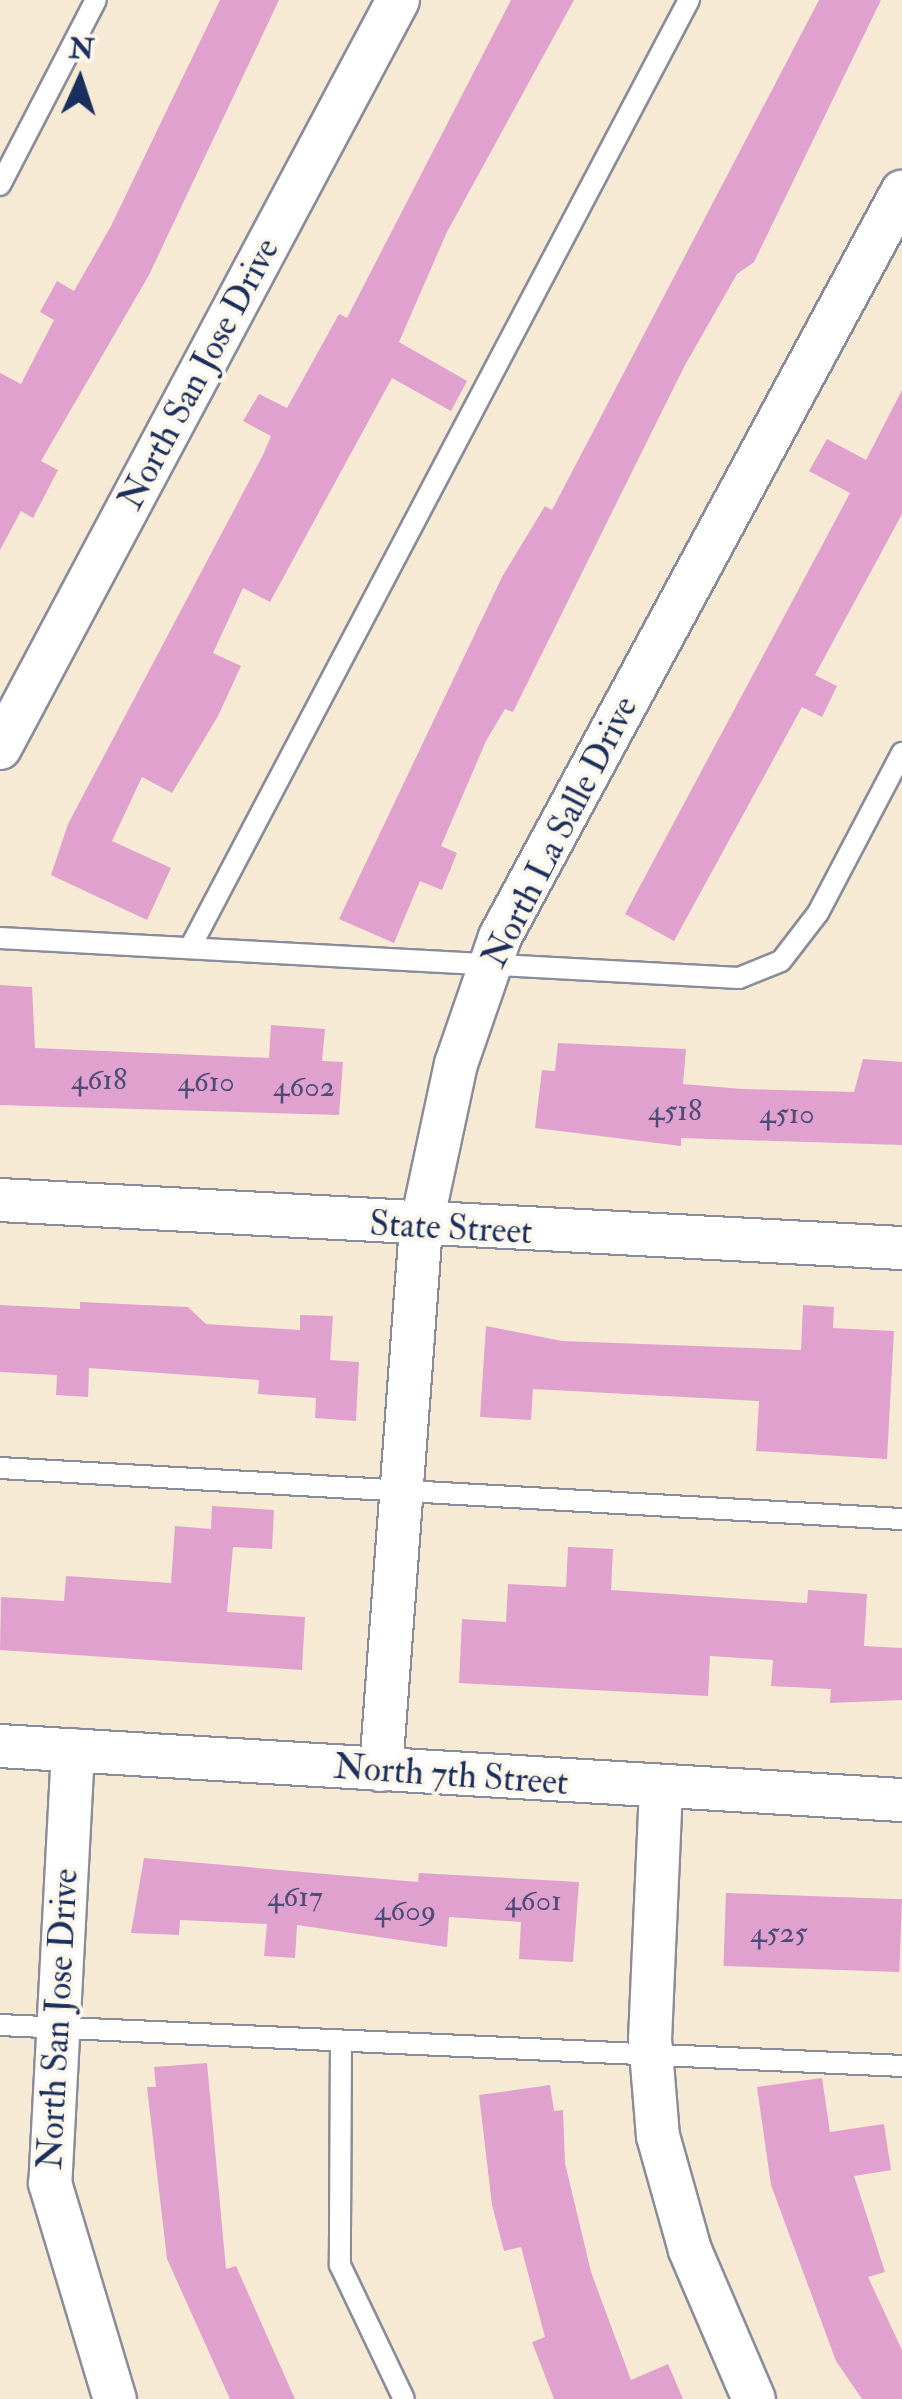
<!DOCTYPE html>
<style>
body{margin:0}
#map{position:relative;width:902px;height:2399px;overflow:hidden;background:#f7ead5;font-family:"IM FELL Double Pica",serif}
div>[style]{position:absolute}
.building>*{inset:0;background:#e1a1ce;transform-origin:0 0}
.roads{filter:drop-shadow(2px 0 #898c9a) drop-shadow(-2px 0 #898c9a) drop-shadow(0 2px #898c9a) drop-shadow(0 -2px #898c9a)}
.service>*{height:20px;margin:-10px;padding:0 10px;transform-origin:10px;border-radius:10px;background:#fff}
.minor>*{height:42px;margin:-21px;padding:0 21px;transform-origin:21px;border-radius:21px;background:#fff}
span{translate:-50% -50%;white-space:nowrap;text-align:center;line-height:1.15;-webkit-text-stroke:8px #fbf7ec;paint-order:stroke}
.number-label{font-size:30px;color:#4c4c7a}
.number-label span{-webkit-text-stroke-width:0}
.street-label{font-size:35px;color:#1b2f5e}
.north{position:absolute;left:30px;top:30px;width:100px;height:100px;-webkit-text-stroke:8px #fbf7ec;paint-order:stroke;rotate:3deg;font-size:28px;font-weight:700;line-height:40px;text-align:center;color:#1b2f5e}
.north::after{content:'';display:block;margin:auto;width:35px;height:45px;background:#1b2f5e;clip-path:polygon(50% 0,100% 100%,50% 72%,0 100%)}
</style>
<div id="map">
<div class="building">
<div style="clip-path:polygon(220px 0,279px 0,149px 275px,41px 461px,58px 470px,33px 518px,21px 511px,0 550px,0 373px,21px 384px,54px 320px,40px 312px,57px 281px,74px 291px,111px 226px)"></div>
<div style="clip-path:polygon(511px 0,574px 0,447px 232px,399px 342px,467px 381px,451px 411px,392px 378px,270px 602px,243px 588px,213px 653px,241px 666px,218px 716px,172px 793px,142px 777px,112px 841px,171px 868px,147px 920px,51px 875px,68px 824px,263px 455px,271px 436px,243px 421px,259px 394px,287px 408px,339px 314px,347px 318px)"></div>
<div style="clip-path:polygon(819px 0,881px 0,754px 262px,737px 274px,684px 367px,513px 712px,505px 709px,486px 741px,441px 846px,457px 853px,442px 890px,420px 881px,394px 943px,339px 919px,502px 577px,545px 506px,552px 510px)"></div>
<div style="clip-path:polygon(902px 390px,902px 514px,815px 675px,837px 686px,822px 717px,802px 707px,674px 941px,625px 914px,850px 493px,809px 471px,827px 439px,866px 460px)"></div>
<div style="clip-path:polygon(0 985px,32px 987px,35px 1048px,269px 1058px,271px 1025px,325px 1029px,322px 1061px,343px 1062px,339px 1115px,0 1105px)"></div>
<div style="clip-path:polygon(558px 1043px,686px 1049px,683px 1084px,742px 1089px,854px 1092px,863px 1059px,902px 1062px,902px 1145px,681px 1138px,681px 1146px,535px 1128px,542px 1070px,555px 1071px)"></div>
<div style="clip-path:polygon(80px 1302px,188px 1307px,206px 1324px,300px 1330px,300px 1315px,333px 1316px,330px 1360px,359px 1362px,356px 1421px,315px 1418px,316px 1398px,258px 1394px,259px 1380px,89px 1368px,88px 1397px,56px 1395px,57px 1375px,0 1372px,0 1305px,80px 1309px)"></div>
<div style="clip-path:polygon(803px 1305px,834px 1307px,833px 1328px,894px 1331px,887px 1459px,756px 1451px,759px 1401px,533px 1389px,531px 1420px,480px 1417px,486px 1326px,562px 1341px,801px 1350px)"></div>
<div style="clip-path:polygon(212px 1506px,274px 1510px,272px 1549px,233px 1547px,227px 1612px,305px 1617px,302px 1670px,0 1650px,1px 1597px,64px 1601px,66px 1576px,171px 1583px,175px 1526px,211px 1529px)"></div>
<div style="clip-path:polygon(568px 1547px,613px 1549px,611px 1590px,807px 1603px,808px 1590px,867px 1594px,864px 1646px,902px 1648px,902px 1700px,830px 1703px,831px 1689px,771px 1686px,773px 1660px,710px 1656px,708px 1696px,459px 1683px,462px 1619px,506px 1622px,508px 1584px,566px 1587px)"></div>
<div style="clip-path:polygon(144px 1858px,418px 1882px,419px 1873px,579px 1882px,573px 1962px,519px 1959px,521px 1922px,449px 1917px,447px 1947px,297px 1925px,295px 1958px,264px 1956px,267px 1924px,180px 1920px,179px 1935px,131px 1933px)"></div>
<div style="left:726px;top:1893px;width:176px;height:73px;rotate:2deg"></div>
<div style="clip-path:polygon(207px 2063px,226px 2269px,236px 2266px,295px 2399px,230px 2399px,167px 2259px,147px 2087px,156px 2087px,154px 2067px)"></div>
<div style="clip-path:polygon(822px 2078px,830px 2132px,884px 2124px,891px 2170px,854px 2176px,885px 2272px,868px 2277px,902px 2350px,902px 2399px,862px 2399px,836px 2361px,771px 2185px,757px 2087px)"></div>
<div style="clip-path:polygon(550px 2085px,554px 2111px,563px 2110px,565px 2163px,591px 2272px,631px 2380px,668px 2364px,683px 2399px,554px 2399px,532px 2342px,545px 2337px,521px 2247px,504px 2251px,492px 2205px,479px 2095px)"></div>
</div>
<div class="roads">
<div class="service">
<div style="left:0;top:185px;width:208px;rotate:-62.6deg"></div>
<div style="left:0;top:938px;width:740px;rotate:3.1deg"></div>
<div style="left:739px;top:978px;width:45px;rotate:-22deg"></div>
<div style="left:781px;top:961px;width:61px;rotate:-52.4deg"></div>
<div style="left:818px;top:913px;width:181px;rotate:-62.3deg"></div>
<div style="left:191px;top:946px;width:1069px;rotate:-62.24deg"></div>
<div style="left:0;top:1468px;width:903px;rotate:3.24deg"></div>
<div style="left:0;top:2025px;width:903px;rotate:2.6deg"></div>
<div style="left:341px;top:2041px;width:224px;rotate:90.3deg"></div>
<div style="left:340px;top:2265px;width:148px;rotate:64.5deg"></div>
</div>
<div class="minor">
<div style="left:0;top:748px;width:847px;rotate:-61.98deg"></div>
<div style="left:0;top:1200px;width:903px;rotate:3.05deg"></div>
<div style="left:0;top:1746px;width:904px;rotate:3.43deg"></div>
<div style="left:73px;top:1750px;width:434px;rotate:93deg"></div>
<div style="left:50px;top:2183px;width:226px;rotate:73.3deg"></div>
<div style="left:381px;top:1770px;width:544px;rotate:-85.79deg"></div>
<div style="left:421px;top:1227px;width:167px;rotate:-77.9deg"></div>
<div style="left:456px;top:1064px;width:134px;rotate:-70.9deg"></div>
<div style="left:500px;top:937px;width:847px;rotate:-61.65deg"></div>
<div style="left:661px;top:1788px;width:251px;rotate:92.5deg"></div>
<div style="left:650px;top:2039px;width:97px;rotate:85.3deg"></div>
<div style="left:658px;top:2136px;width:118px;rotate:74.3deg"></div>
<div style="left:690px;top:2250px;width:162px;rotate:66.8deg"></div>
</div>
</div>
<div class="number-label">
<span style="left:99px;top:1080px">4618</span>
<span style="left:206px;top:1082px">4610</span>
<span style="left:304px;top:1087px">4602</span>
<span style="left:675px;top:1111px">4518</span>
<span style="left:787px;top:1114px">4510</span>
<span style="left:295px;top:1897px">4617</span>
<span style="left:533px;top:1901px">4601</span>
<span style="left:405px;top:1911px">4609</span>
<span style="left:779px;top:1933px">4525</span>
</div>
<div class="street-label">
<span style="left:199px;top:374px;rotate:-62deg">North San Jose Drive</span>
<span style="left:560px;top:832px;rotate:-63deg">North La Salle Drive</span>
<span style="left:451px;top:1228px;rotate:3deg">State Street</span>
<span style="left:451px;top:1775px;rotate:4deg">North 7th Street</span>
<span style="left:58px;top:2019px;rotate:-87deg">North San Jose Drive</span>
</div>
<div class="north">N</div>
</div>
